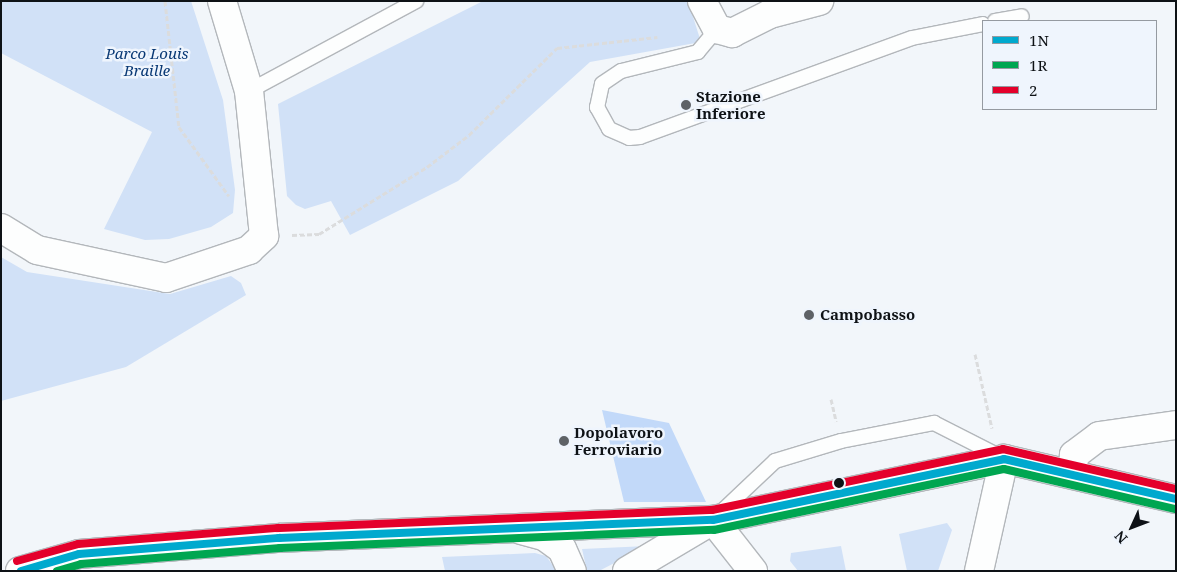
<!DOCTYPE html>
<style>
body{margin:0}
#map{position:relative;width:1177px;height:572px;overflow:hidden;background:#f2f6fa;font-family:"Noto Serif",serif}
div>[style]{position:absolute}
.green>*{inset:0;background:#d1e1f7}
.forest>*{inset:0;background:#c2d9f9}
.path>*{height:3px;margin-top:-1.5px;transform-origin:0;background:repeating-linear-gradient(90deg,#dbdcdd 0 5px,transparent 0 7.5px)}
.roads{filter:drop-shadow(1px 0 #b3b7bb) drop-shadow(-1px 0 #b3b7bb) drop-shadow(0 1px #b3b7bb) drop-shadow(0 -1px #b3b7bb)}
.service>*{height:14px;margin:-7px;padding:0 7px;transform-origin:7px;border-radius:7px;background:#fdfefe}
.minor>*{height:28px;margin:-14px;padding:0 14px;transform-origin:14px;border-radius:14px;background:#fdfefe}
.secondary>*{height:28px;margin:-14px;padding:0 14px;transform-origin:14px;border-radius:14px;background:#fdfefe}
.bus-1>*{height:8px;margin:-4px;padding:0 4px;transform-origin:4px;border-radius:4px;background:#00a9ce}
.bus-2>*{height:8px;margin:-4px;padding:0 4px;transform-origin:4px;border-radius:4px;background:#00a651}
.bus-3>*{height:8px;margin:-4px;padding:0 4px;transform-origin:4px;border-radius:4px;background:#e4002b}
.dots>*{width:14px;height:14px;translate:-50% -50%;box-sizing:border-box;border:2px solid #eff5fd;border-radius:50%}
span{translate:-50% -50%;white-space:nowrap;text-align:center;line-height:1.15;-webkit-text-stroke:5px #eff5fd;paint-order:stroke}
.park-label{font-size:15px;color:#093975;font-style:italic}
.poi-label{font-size:15px;color:#0e1216;font-weight:700}
.left{translate:0 -50%;text-align:left}
.frame{position:absolute;inset:0;border:2px solid #0e1216;pointer-events:none}
.legend{position:absolute;left:982px;top:20px;width:175px;height:90px;box-sizing:border-box;background:#eff5fd;border:1px solid #959aa1;margin:0;padding:6px 9px;list-style:none;font-size:15px;color:#0e1216}
.legend li{display:flex;align-items:center;gap:10px;height:25px}
.legend b{width:25px;border:1px solid #959aa1}
.north{position:absolute;left:1107px;top:502px;width:50px;height:50px;-webkit-text-stroke:4px #eff5fd;paint-order:stroke;rotate:227deg;font-size:14px;font-weight:700;line-height:20px;text-align:center;color:#0e1216}
.north::after{content:'';display:block;margin:auto;width:18px;height:22px;background:#0e1216;clip-path:polygon(50% 0,100% 100%,50% 72%,0 100%)}
</style>
<div id="map">
<div class="green">
<div style="clip-path:polygon(1px 1px,191px 1px,223px 100px,235px 190px,233px 213px,211px 227px,169px 239px,145px 240px,104px 229px,152px 132px,1px 53px)"></div>
<div style="clip-path:polygon(483px 1px,688px 1px,701px 42px,590px 62px,458px 181px,350px 235px,331px 201px,305px 209px,296px 205px,287px 196px,278px 104px)"></div>
<div style="clip-path:polygon(1px 257px,27px 272px,170px 294px,231px 276px,241px 283px,246px 295px,126px 367px,1px 401px)"></div>
<div style="clip-path:polygon(947px 523px,952px 530px,938px 571px,907px 571px,899px 534px)"></div>
<div style="clip-path:polygon(647px 546px,599px 571px,587px 571px,582px 549px)"></div>
<div style="clip-path:polygon(841px 546px,846px 571px,798px 571px,790px 561px,791px 553px)"></div>
<div style="clip-path:polygon(535px 553px,546px 556px,557px 571px,445px 571px,442px 557px)"></div>
</div>
<div class="forest">
<div style="clip-path:polygon(602px 410px,669px 423px,706px 502px,624px 502px)"></div>
</div>
<div class="path">
<div style="left:165px;top:1px;width:127px;rotate:83.7deg"></div>
<div style="left:179px;top:127px;width:85px;rotate:54.1deg"></div>
<div style="left:292px;top:235px;width:27px;rotate:-2deg"></div>
<div style="left:319px;top:234px;width:127px;rotate:-31.8deg"></div>
<div style="left:427px;top:167px;width:53px;rotate:-37.3deg"></div>
<div style="left:469px;top:135px;width:124px;rotate:-44.7deg"></div>
<div style="left:557px;top:48px;width:101px;rotate:-6.3deg"></div>
<div style="left:975px;top:354px;width:76px;rotate:77.1deg"></div>
<div style="left:831px;top:399px;width:23px;rotate:77deg"></div>
</div>
<div class="roads">
<div class="service">
<div style="left:995px;top:21px;width:27px;rotate:-10deg"></div>
<div style="left:717px;top:29px;width:30px;rotate:130deg"></div>
<div style="left:698px;top:52px;width:79px;rotate:166.1deg"></div>
<div style="left:621px;top:71px;width:23px;rotate:146deg"></div>
<div style="left:602px;top:84px;width:24px;rotate:102deg"></div>
<div style="left:597px;top:107px;width:25px;rotate:61deg"></div>
<div style="left:609px;top:129px;width:22px;rotate:24deg"></div>
<div style="left:629px;top:138px;width:11px;rotate:-5deg"></div>
<div style="left:640px;top:137px;width:289px;rotate:-20deg"></div>
<div style="left:912px;top:38px;width:72px;rotate:-11.2deg"></div>
<div style="left:249px;top:91px;width:190px;rotate:-28.3deg"></div>
<div style="left:719px;top:514px;width:77px;rotate:-43.4deg"></div>
<div style="left:775px;top:461px;width:69px;rotate:-16.9deg"></div>
<div style="left:841px;top:441px;width:95px;rotate:-11deg"></div>
<div style="left:934px;top:423px;width:75px;rotate:26.9deg"></div>
</div>
<div class="minor">
<div style="left:702px;top:1px;width:32px;rotate:62deg"></div>
<div style="left:717px;top:29px;width:16px;rotate:15deg"></div>
<div style="left:732px;top:33px;width:42px;rotate:-26.6deg"></div>
<div style="left:770px;top:14px;width:51px;rotate:-14.9deg"></div>
<div style="left:1px;top:228px;width:42px;rotate:31.4deg"></div>
<div style="left:37px;top:250px;width:132px;rotate:12.2deg"></div>
<div style="left:166px;top:278px;width:88px;rotate:-18.6deg"></div>
<div style="left:249px;top:250px;width:21px;rotate:-43deg"></div>
<div style="left:264px;top:236px;width:146px;rotate:-95.9deg"></div>
<div style="left:249px;top:91px;width:94px;rotate:-106.7deg"></div>
<div style="left:1073px;top:472px;width:17px;rotate:-87deg"></div>
<div style="left:1074px;top:455px;width:31px;rotate:-37deg"></div>
<div style="left:1099px;top:436px;width:78px;rotate:-8.1deg"></div>
<div style="left:521px;top:530px;width:24px;rotate:15deg"></div>
<div style="left:544px;top:536px;width:22px;rotate:36deg"></div>
<div style="left:562px;top:549px;width:24px;rotate:66deg"></div>
<div style="left:627px;top:571px;width:100px;rotate:-30.7deg"></div>
<div style="left:713px;top:520px;width:65px;rotate:51.9deg"></div>
<div style="left:979px;top:571px;width:115px;rotate:-77.4deg"></div>
</div>
<div class="secondary">
<div style="left:20px;top:571px;width:61px;rotate:-16.1deg"></div>
<div style="left:79px;top:554px;width:201px;rotate:-4.6deg"></div>
<div style="left:279px;top:538px;width:434px;rotate:-2.4deg"></div>
<div style="left:713px;top:520px;width:297px;rotate:-11.8deg"></div>
<div style="left:1004px;top:459px;width:177px;rotate:13.1deg"></div>
</div>
</div>
<div class="bus-1">
<div style="left:21px;top:571px;width:60px;rotate:-16.3deg"></div>
<div style="left:79px;top:554px;width:201px;rotate:-4.6deg"></div>
<div style="left:279px;top:538px;width:434px;rotate:-2.4deg"></div>
<div style="left:713px;top:520px;width:297px;rotate:-11.8deg"></div>
<div style="left:1004px;top:459px;width:177px;rotate:13.1deg"></div>
</div>
<div class="bus-2">
<div style="left:57px;top:571px;width:25px;rotate:-16deg"></div>
<div style="left:81px;top:564px;width:200px;rotate:-4.6deg"></div>
<div style="left:280px;top:548px;width:434px;rotate:-2.4deg"></div>
<div style="left:714px;top:530px;width:296px;rotate:-11.9deg"></div>
<div style="left:1004px;top:469px;width:175px;rotate:13.2deg"></div>
</div>
<div class="bus-3">
<div style="left:17px;top:561px;width:63px;rotate:-15.6deg"></div>
<div style="left:78px;top:544px;width:201px;rotate:-4.6deg"></div>
<div style="left:278px;top:528px;width:434px;rotate:-2.4deg"></div>
<div style="left:712px;top:510px;width:297px;rotate:-11.8deg"></div>
<div style="left:1003px;top:449px;width:178px;rotate:13deg"></div>
</div>
<div class="dots">
<div style="left:686px;top:105px;background:#5e6266"></div>
<div style="left:809px;top:315px;background:#5e6266"></div>
<div style="left:564px;top:441px;background:#5e6266"></div>
<div style="left:839px;top:483px;background:#0e1216"></div>
</div>
<div class="park-label">
<span style="left:147px;top:62px">Parco Louis<br>Braille</span>
</div>
<div class="poi-label">
<span class="left" style="left:696px;top:105px">Stazione<br>Inferiore</span>
<span class="left" style="left:820px;top:315px">Campobasso</span>
<span class="left" style="left:574px;top:441px">Dopolavoro<br>Ferroviario</span>
</div>
<div class="frame"></div>
<ul class="legend">
<li><b style="height:6px;background:#00a9ce"></b>1N</li>
<li><b style="height:6px;background:#00a651"></b>1R</li>
<li><b style="height:6px;background:#e4002b"></b>2</li>
</ul>
<div class="north">N</div>
</div>
